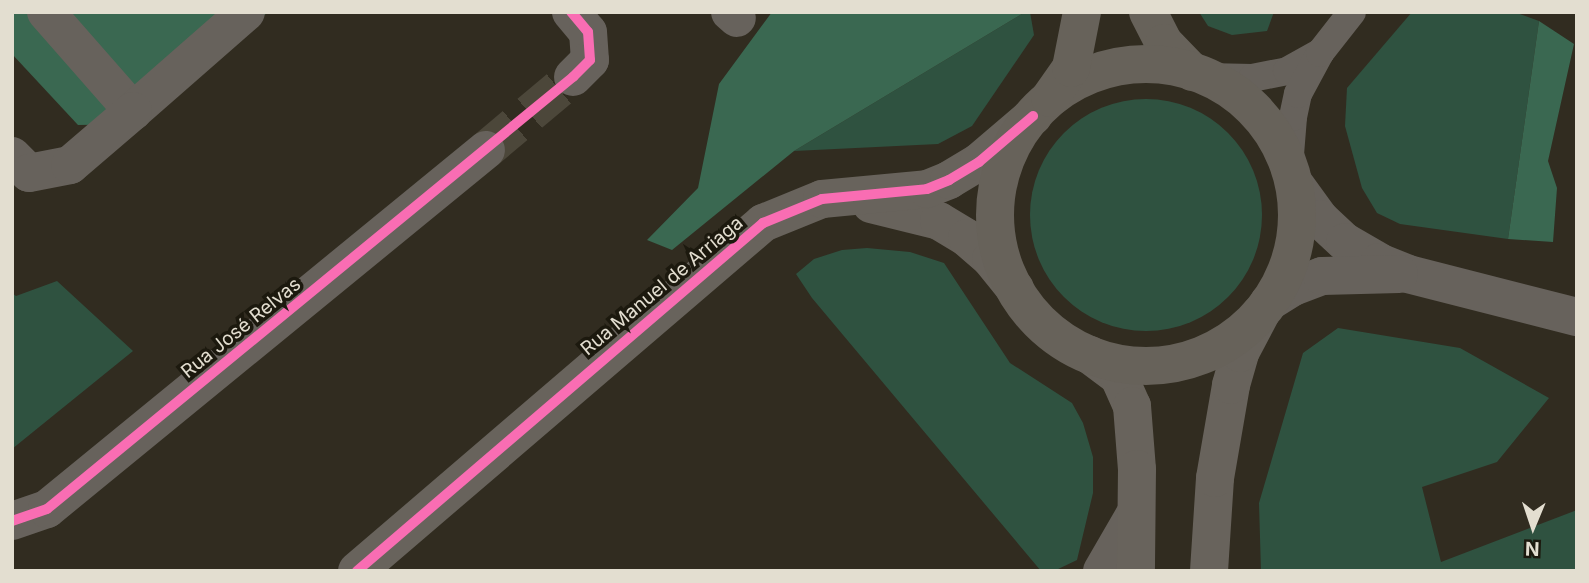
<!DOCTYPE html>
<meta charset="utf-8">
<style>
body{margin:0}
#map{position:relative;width:1589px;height:583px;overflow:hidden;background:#312c20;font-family:Inter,sans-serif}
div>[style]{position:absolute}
.green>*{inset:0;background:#2f5240}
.round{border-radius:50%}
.forest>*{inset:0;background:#3a6851}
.street-tunnel>*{height:38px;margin-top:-19px;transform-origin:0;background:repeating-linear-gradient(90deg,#4c473a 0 38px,transparent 0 57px)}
.lane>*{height:28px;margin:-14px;padding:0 14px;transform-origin:14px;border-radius:14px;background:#67625c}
.street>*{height:38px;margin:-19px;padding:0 19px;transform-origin:19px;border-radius:19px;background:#67625c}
.secondary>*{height:38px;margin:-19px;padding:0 19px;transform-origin:19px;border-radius:19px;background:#68635c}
.primary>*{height:38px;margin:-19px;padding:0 19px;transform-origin:19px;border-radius:19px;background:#67625a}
.primary>.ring{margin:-19px;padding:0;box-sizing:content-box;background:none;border:38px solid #67625a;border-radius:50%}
.cycleway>*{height:10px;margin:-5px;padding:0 5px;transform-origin:5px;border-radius:5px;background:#f96db3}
span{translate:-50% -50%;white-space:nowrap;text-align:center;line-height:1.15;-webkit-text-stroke:7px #1c190e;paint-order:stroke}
.street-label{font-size:19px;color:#e3ded0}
.frame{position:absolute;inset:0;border:14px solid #e3ded0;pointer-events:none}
.north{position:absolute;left:1498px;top:492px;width:70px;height:70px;-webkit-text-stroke:5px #1c190e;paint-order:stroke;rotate:182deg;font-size:19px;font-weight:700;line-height:28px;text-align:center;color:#e3ded0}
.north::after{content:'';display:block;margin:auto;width:24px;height:32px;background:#e3ded0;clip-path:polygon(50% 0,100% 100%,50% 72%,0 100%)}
</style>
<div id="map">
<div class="green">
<div style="clip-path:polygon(1025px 12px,1030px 12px,1034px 35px,972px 126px,938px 144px,794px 151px)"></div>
<div style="clip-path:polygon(1199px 12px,1274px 12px,1267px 31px,1232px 35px,1208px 26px)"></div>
<div style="clip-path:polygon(1412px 12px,1514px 12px,1539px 21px,1508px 239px,1400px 224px,1377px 213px,1362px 188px,1345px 126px,1347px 88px)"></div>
<div class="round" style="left:1030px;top:99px;width:232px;height:232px"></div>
<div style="clip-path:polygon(867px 248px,910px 252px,944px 263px,1010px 363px,1072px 403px,1083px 423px,1093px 457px,1093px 493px,1077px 560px,1054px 571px,1041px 571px,812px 298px,796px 274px,814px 259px,842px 250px)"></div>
<div style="clip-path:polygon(57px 281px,133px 351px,12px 449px,12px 293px,16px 296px)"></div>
<div style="clip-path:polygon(1338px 328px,1460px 348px,1549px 398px,1497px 462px,1422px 487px,1441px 562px,1577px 510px,1577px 571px,1261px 571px,1259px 503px,1303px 353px)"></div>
</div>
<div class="forest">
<div style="clip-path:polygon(12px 12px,268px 12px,137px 124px,78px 125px,12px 54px)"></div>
<div style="clip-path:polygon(772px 12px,1025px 12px,794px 151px,672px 250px,647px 240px,698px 188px,719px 84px)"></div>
<div style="clip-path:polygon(1539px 21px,1574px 44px,1548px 161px,1557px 188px,1553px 242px,1508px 239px)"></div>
</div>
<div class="street-tunnel">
<div style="left:486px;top:150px;width:114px;rotate:-40deg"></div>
</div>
<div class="lane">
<div style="left:1206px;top:77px;width:46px;rotate:1.2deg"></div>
<div style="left:1252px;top:78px;width:36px;rotate:-11deg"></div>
<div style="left:1287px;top:71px;width:38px;rotate:-29deg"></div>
<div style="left:1289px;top:167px;width:50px;rotate:-85.4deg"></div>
<div style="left:1293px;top:117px;width:24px;rotate:-78deg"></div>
<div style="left:1298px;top:94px;width:47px;rotate:-61.8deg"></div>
<div style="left:1320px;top:53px;width:52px;rotate:-52deg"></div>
</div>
<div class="street">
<div style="left:46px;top:12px;width:132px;rotate:48.7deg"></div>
<div style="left:133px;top:111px;width:150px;rotate:-41.2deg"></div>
<div style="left:571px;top:12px;width:26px;rotate:50deg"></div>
<div style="left:588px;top:32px;width:28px;rotate:86deg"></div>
<div style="left:590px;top:60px;width:24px;rotate:135deg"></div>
<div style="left:730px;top:12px;width:9px;rotate:41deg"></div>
<div style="left:12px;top:156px;width:24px;rotate:45deg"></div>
<div style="left:29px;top:173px;width:42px;rotate:-11deg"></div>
<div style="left:70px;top:165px;width:83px;rotate:-40.6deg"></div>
<div style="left:1294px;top:183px;width:44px;rotate:54.2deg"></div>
<div style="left:1320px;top:219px;width:34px;rotate:43deg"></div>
<div style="left:1345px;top:242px;width:39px;rotate:30deg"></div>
<div style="left:1379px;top:262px;width:31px;rotate:22deg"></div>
<div style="left:1408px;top:274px;width:174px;rotate:14.3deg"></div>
<div style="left:1269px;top:302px;width:28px;rotate:-32deg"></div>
<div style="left:1293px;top:287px;width:31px;rotate:-21deg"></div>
<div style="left:1322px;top:276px;width:77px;rotate:-1.5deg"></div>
<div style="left:12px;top:521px;width:37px;rotate:-19deg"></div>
<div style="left:47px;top:509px;width:567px;rotate:-39.28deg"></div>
<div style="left:1102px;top:571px;width:66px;rotate:-59.9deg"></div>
</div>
<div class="secondary">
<div style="left:871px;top:204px;width:70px;rotate:14deg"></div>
<div style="left:939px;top:221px;width:33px;rotate:31deg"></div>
<div style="left:967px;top:238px;width:32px;rotate:41deg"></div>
<div style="left:991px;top:259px;width:38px;rotate:51deg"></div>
<div style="left:1090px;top:355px;width:36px;rotate:37deg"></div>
<div style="left:1119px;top:377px;width:32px;rotate:66deg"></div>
<div style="left:1132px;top:406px;width:63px;rotate:85.5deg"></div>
<div style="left:1137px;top:469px;width:102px;rotate:90.6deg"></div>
<div style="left:357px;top:571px;width:535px;rotate:-40.6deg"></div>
<div style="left:763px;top:223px;width:64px;rotate:-22.1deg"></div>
<div style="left:822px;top:199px;width:105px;rotate:-5.4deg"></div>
<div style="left:927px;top:189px;width:24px;rotate:-22deg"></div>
<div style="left:949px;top:180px;width:35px;rotate:-31deg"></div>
<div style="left:979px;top:162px;width:71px;rotate:-40.4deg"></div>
<div style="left:1209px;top:571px;width:93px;rotate:-86.3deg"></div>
<div style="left:1215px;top:478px;width:94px;rotate:-80.2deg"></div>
<div style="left:1231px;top:385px;width:33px;rotate:-74deg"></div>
<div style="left:1240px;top:353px;width:45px;rotate:-62.3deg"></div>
</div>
<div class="primary">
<div style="left:1148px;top:12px;width:35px;rotate:63deg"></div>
<div style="left:1164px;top:43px;width:40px;rotate:46deg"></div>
<div class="ring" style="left:995px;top:64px;width:264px;height:264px"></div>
<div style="left:1050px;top:98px;width:37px;rotate:-55deg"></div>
<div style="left:1071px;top:68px;width:57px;rotate:-78.9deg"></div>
</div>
<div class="cycleway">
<div style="left:12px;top:521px;width:37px;rotate:-19deg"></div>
<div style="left:47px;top:509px;width:681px;rotate:-39.4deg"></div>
<div style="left:573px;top:77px;width:24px;rotate:-45deg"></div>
<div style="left:590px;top:60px;width:28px;rotate:-94deg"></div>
<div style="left:588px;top:32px;width:26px;rotate:-130deg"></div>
<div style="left:357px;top:571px;width:535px;rotate:-40.6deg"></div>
<div style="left:763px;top:223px;width:64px;rotate:-22.1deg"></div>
<div style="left:822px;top:199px;width:105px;rotate:-5.4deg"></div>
<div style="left:927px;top:189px;width:24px;rotate:-22deg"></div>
<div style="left:949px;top:180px;width:35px;rotate:-31deg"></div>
<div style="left:979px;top:162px;width:71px;rotate:-40.4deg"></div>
</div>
<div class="street-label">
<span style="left:662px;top:286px;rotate:-40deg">Rua Manuel de Arriaga</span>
<span style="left:241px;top:328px;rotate:-39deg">Rua José Relvas</span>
</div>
<div class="frame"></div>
<div class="north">N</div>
</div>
